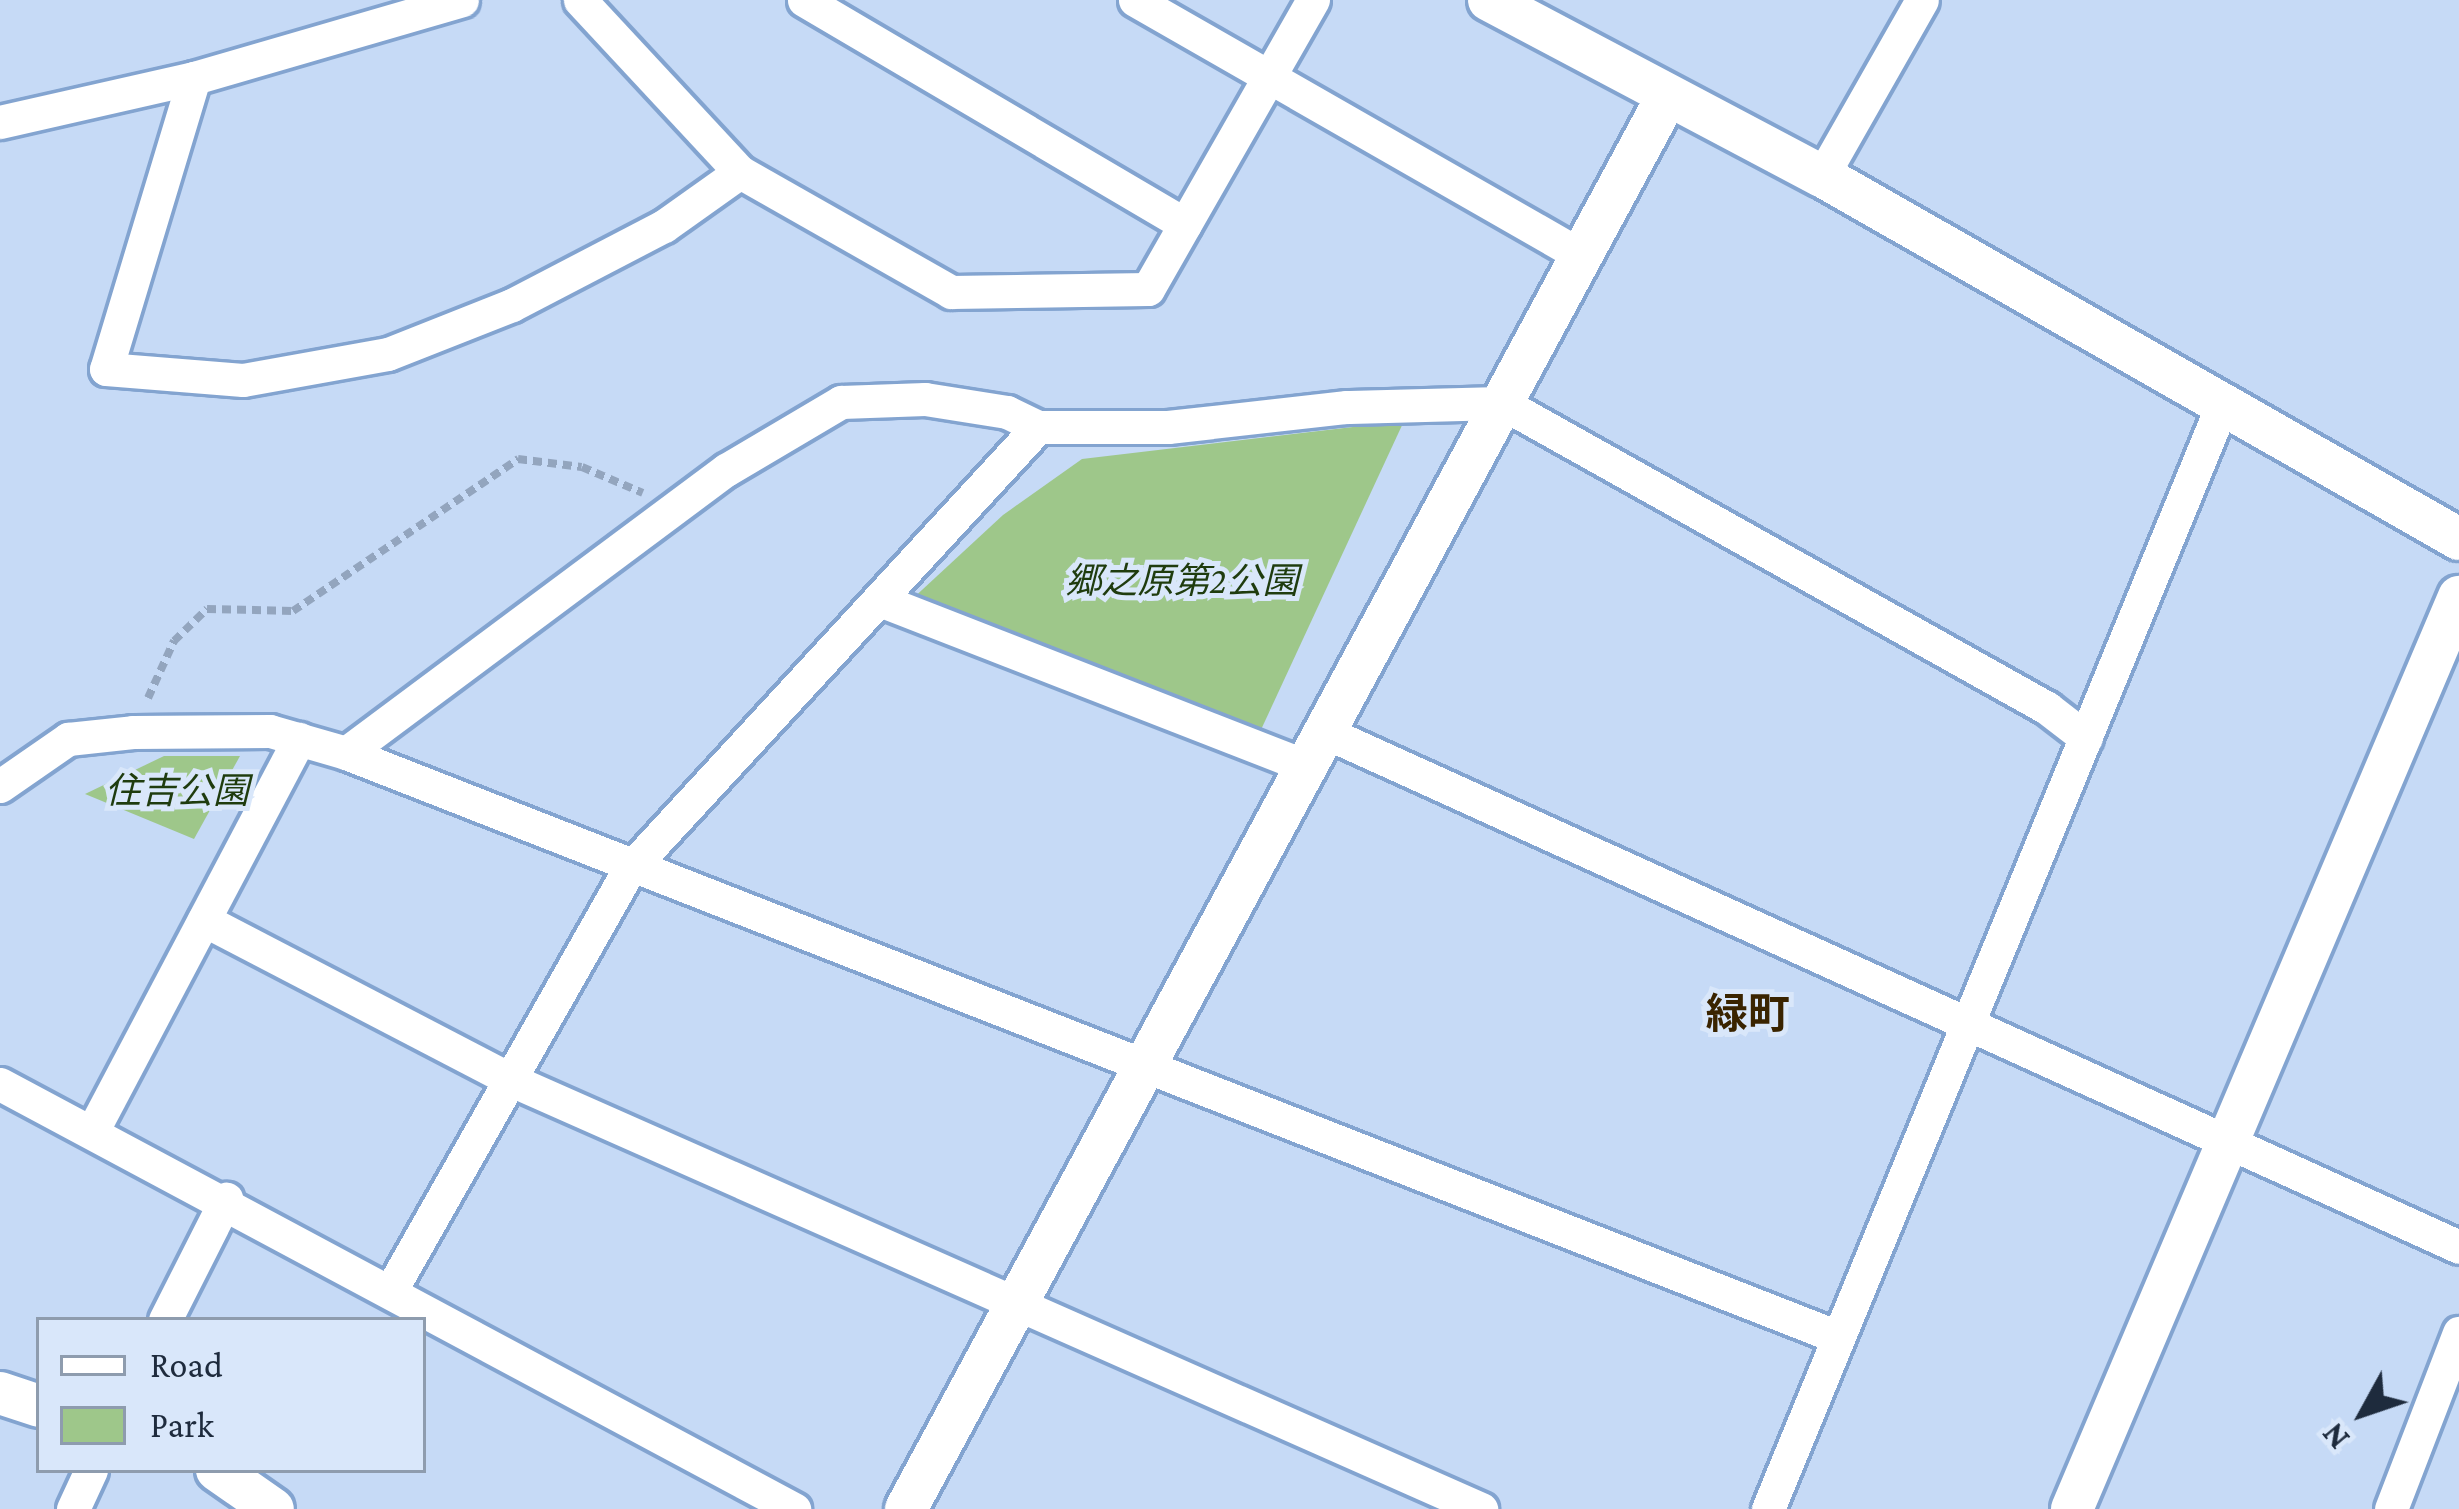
<!DOCTYPE html>
<meta charset="utf-8">
<style>
body{margin:0}
#map{position:relative;width:2459px;height:1509px;overflow:hidden;background:#c6daf6;font-family:"Crimson Pro","Noto Sans JP",serif}
div>[style]{position:absolute}
.green>*{inset:0;background:#9ec78a}
.path>*{height:8px;margin-top:-4px;transform-origin:0;background:repeating-linear-gradient(90deg,#93a5be 0 9px,transparent 0 15px)}
.roads{filter:drop-shadow(3px 0 #83a4d0) drop-shadow(-3px 0 #83a4d0) drop-shadow(0 3px #83a4d0) drop-shadow(0 -3px #83a4d0)}
.minor>*{height:33px;margin:-16.5px;padding:0 16.5px;transform-origin:16.5px;border-radius:16.5px;background:#fff}
.tertiary>*{height:42px;margin:-21px;padding:0 21px;transform-origin:21px;border-radius:21px;background:#fff}
span{translate:-50% -50%;white-space:nowrap;text-align:center;line-height:1.15;-webkit-text-stroke:10px #d9e7fa;paint-order:stroke}
.park-label{font-size:36px;color:#1f3c0e;font-style:italic}
.quarter-label{font-size:42px;color:#3a2400;font-weight:700}
.legend{position:absolute;left:36px;top:1317px;width:390px;height:156px;box-sizing:border-box;background:#d9e7fa;border:3px solid #8e9cae;margin:0;padding:15px 21px;list-style:none;font-size:36px;color:#1e2b3d}
.legend li{display:flex;align-items:center;gap:24px;height:60px}
.legend b{width:60px;border:3px solid #8e9cae}
.north{position:absolute;left:2303px;top:1353px;width:120px;height:120px;-webkit-text-stroke:9px #d9e7fa;paint-order:stroke;rotate:230deg;font-size:33px;font-weight:700;line-height:48px;text-align:center;color:#1e2b3d}
.north::after{content:'';display:block;margin:auto;width:42px;height:54px;background:#1e2b3d;clip-path:polygon(50% 0,100% 100%,50% 72%,0 100%)}
</style>
<div id="map">
<div class="green">
<div style="clip-path:polygon(1404px 421px,1246px 762px,909px 602px,1003px 515px,1082px 459px)"></div>
<div style="clip-path:polygon(164px 756px,240px 756px,194px 839px,85px 794px)"></div>
</div>
<div class="path">
<div style="left:148px;top:698px;width:63px;rotate:-65.5deg"></div>
<div style="left:174px;top:641px;width:46px;rotate:-44.1deg"></div>
<div style="left:207px;top:609px;width:86px;rotate:1.3deg"></div>
<div style="left:293px;top:611px;width:272px;rotate:-34deg"></div>
<div style="left:518px;top:459px;width:64px;rotate:7.1deg"></div>
<div style="left:582px;top:467px;width:66px;rotate:23.1deg"></div>
</div>
<div class="roads">
<div class="minor">
<div style="left:580px;top:0;width:235px;rotate:47.1deg"></div>
<div style="left:740px;top:172px;width:243px;rotate:29.6deg"></div>
<div style="left:951px;top:292px;width:197px;rotate:-0.9deg"></div>
<div style="left:1148px;top:289px;width:333px;rotate:-60.3deg"></div>
<div style="left:804px;top:0;width:442px;rotate:30.5deg"></div>
<div style="left:1135px;top:0;width:515px;rotate:29.8deg"></div>
<div style="left:194px;top:78px;width:304px;rotate:106.8deg"></div>
<div style="left:106px;top:369px;width:137px;rotate:4.6deg"></div>
<div style="left:243px;top:380px;width:147px;rotate:-10.2deg"></div>
<div style="left:388px;top:354px;width:133px;rotate:-21.6deg"></div>
<div style="left:512px;top:305px;width:171px;rotate:-27.5deg"></div>
<div style="left:664px;top:226px;width:93px;rotate:-35.4deg"></div>
<div style="left:0;top:122px;width:199px;rotate:-12.8deg"></div>
<div style="left:194px;top:78px;width:279px;rotate:-16.2deg"></div>
<div style="left:1822px;top:176px;width:202px;rotate:-60.4deg"></div>
<div style="left:880px;top:600px;width:457px;rotate:21.3deg"></div>
<div style="left:1325px;top:732px;width:1245px;rotate:24.42deg"></div>
<div style="left:346px;top:753px;width:474px;rotate:-36.7deg"></div>
<div style="left:726px;top:470px;width:134px;rotate:-30.6deg"></div>
<div style="left:841px;top:402px;width:84px;rotate:-2deg"></div>
<div style="left:925px;top:399px;width:83px;rotate:9deg"></div>
<div style="left:1007px;top:412px;width:34px;rotate:26deg"></div>
<div style="left:1038px;top:427px;width:130px"></div>
<div style="left:1168px;top:427px;width:180px;rotate:-6.4deg"></div>
<div style="left:1347px;top:407px;width:155px;rotate:-1.5deg"></div>
<div style="left:1502px;top:403px;width:625px;rotate:29.23deg"></div>
<div style="left:2047px;top:708px;width:49px;rotate:37.6deg"></div>
<div style="left:0;top:786px;width:83px;rotate:-34.7deg"></div>
<div style="left:68px;top:739px;width:65px;rotate:-6.1deg"></div>
<div style="left:133px;top:732px;width:137px;rotate:-0.4deg"></div>
<div style="left:270px;top:731px;width:79px;rotate:16.1deg"></div>
<div style="left:346px;top:753px;width:1599px;rotate:21.38deg"></div>
<div style="left:204px;top:920px;width:346px;rotate:27.5deg"></div>
<div style="left:511px;top:1080px;width:1061px;rotate:23.86deg"></div>
<div style="left:0;top:1084px;width:901px;rotate:28.16deg"></div>
<div style="left:94px;top:1128px;width:440px;rotate:-62.2deg"></div>
<div style="left:391px;top:1290px;width:483px;rotate:-60.5deg"></div>
<div style="left:629px;top:870px;width:603px;rotate:-47.29deg"></div>
<div style="left:165px;top:1320px;width:136px;rotate:-63.2deg"></div>
<div style="left:73px;top:1509px;width:43px;rotate:-65.2deg"></div>
<div style="left:1768px;top:1509px;width:1196px;rotate:-67.64deg"></div>
<div style="left:2391px;top:1509px;width:189px;rotate:-68.9deg"></div>
</div>
<div class="tertiary">
<div style="left:1489px;top:0;width:377px;rotate:27.9deg"></div>
<div style="left:1822px;top:176px;width:733px;rotate:29.68deg"></div>
<div style="left:0;top:1393px;width:41px;rotate:18.4deg"></div>
<div style="left:217px;top:1470px;width:68px;rotate:34.9deg"></div>
<div style="left:906px;top:1509px;width:1604px;rotate:-61.68deg"></div>
<div style="left:2072px;top:1509px;width:991px;rotate:-67.01deg"></div>
</div>
</div>
<div class="park-label">
<span style="left:1182px;top:582px">郷之原第2公園</span>
<span style="left:177px;top:792px">住吉公園</span>
</div>
<div class="quarter-label">
<span style="left:1748px;top:1014px">緑町</span>
</div>
<ul class="legend">
<li><b style="height:15px;background:#fff"></b>Road</li>
<li><b style="height:33px;background:#9ec78a"></b>Park</li>
</ul>
<div class="north">N</div>
</div>
